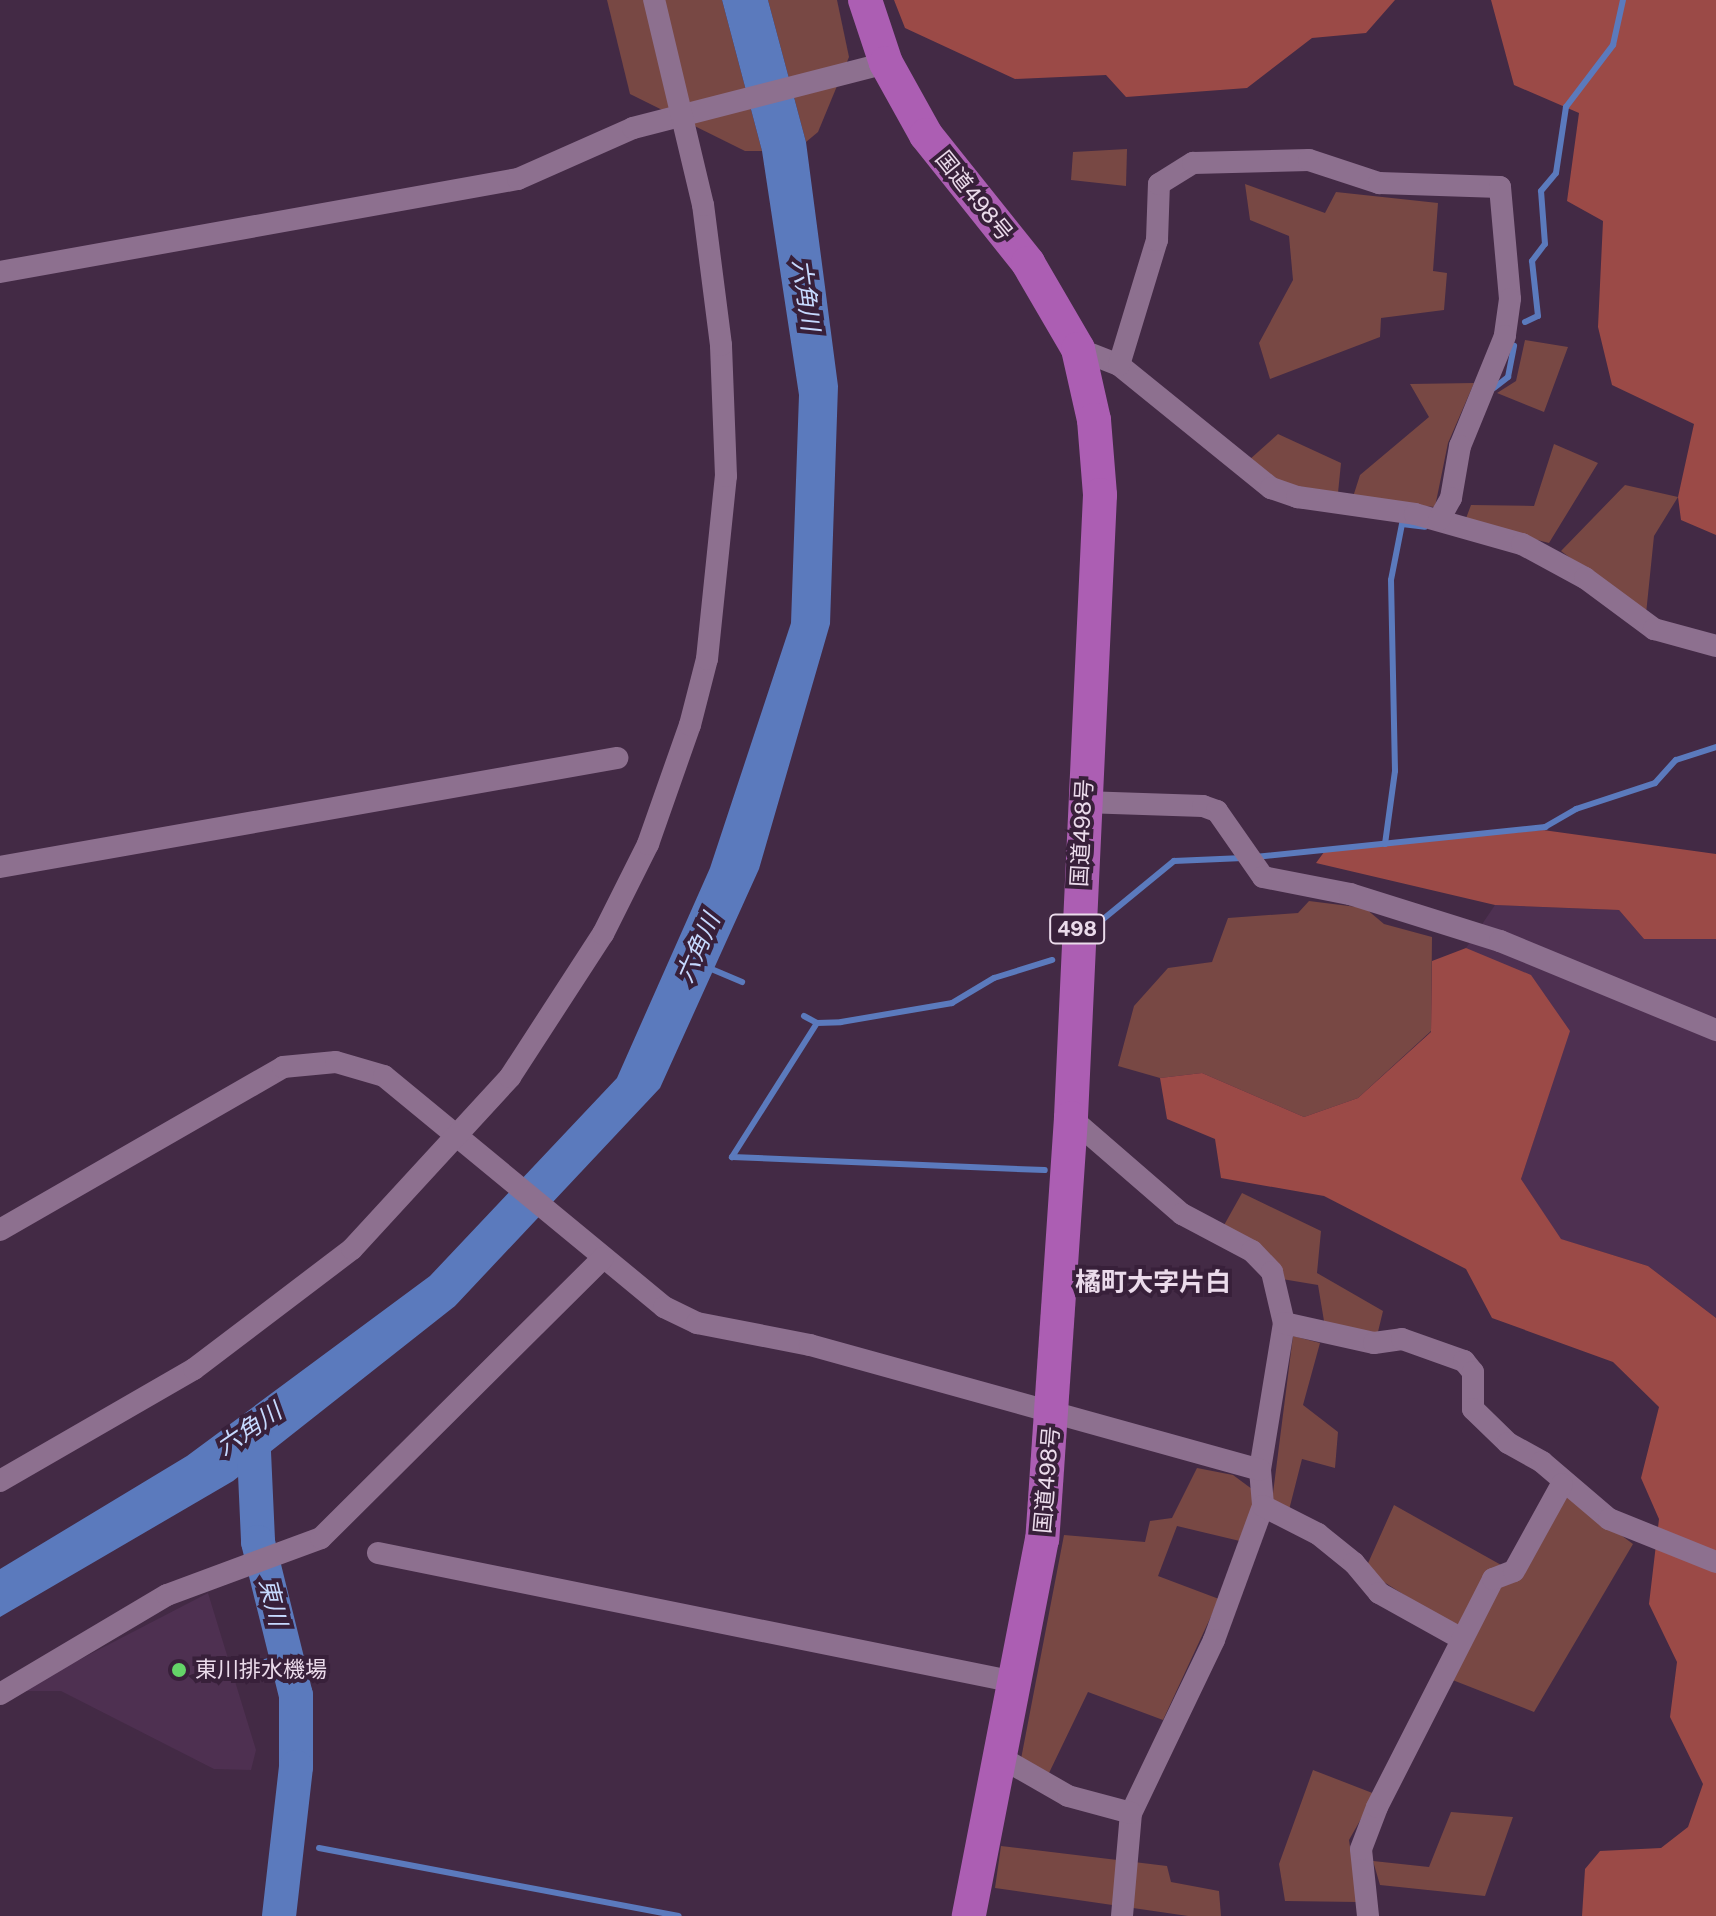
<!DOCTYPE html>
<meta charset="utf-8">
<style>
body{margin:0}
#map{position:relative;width:1716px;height:1916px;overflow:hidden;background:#432a45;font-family:"Public Sans","Noto Sans JP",sans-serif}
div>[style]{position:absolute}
.built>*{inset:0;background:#4e3051}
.green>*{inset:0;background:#784844}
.forest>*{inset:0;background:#9b4a47}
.water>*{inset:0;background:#5b7abd}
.stream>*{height:6px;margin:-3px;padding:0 3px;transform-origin:3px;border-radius:3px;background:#5b7abd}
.river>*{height:34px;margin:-17px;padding:0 17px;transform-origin:17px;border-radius:17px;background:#5b7abd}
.minor>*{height:22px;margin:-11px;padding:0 11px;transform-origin:11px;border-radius:11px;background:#8d708f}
.highway>*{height:34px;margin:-17px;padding:0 17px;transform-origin:17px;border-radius:17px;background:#ac5eb3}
.dots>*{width:22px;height:22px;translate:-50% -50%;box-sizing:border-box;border:4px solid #38203a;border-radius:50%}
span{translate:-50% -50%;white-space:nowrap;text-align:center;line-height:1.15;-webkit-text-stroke:8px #38203a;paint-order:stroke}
.shield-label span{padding:2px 6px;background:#38203a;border:2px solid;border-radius:6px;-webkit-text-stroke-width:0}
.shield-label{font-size:20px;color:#ebdbeb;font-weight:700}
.street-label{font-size:22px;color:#ebdbeb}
.poi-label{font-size:22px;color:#ebdbeb}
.left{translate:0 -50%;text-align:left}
.water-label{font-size:24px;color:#c6d9fe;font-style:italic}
.quarter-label{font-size:26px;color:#ebdbeb;font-weight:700}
</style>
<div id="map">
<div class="built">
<div style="clip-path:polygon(1495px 905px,1619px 910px,1644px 939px,1716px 939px,1716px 1318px,1648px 1266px,1560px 1239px,1521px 1179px,1569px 1031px,1466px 948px)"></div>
<div style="clip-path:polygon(208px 1593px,256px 1750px,251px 1770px,214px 1769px,61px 1691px,19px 1691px)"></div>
</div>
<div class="green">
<div style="clip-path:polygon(607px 0,722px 0,762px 151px,745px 151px,630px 94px)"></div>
<div style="clip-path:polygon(768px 0,837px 0,849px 57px,818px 132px,806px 142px)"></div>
<div style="clip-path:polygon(1127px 149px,1126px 186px,1071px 180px,1073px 152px)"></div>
<div style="clip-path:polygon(1245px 184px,1325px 213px,1336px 192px,1438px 203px,1433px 271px,1447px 273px,1444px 310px,1381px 318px,1380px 337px,1270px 379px,1259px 343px,1293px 280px,1289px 236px,1250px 220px)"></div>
<div style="clip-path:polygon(1525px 340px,1568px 347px,1544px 412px,1497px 393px,1516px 381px)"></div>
<div style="clip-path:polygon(1474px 383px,1448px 443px,1435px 507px,1352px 500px,1360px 475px,1429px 417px,1410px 384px)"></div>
<div style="clip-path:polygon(1278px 434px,1341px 463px,1338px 493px,1284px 484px,1249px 460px)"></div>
<div style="clip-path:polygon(1554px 444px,1598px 463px,1549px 543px,1465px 521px,1471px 505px,1534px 506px)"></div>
<div style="clip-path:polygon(1625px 485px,1678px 497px,1654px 536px,1646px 614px,1561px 551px)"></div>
<div style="clip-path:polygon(1309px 901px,1365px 908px,1384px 924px,1432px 937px,1431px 1031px,1358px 1098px,1304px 1117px,1202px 1073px,1160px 1078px,1118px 1066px,1134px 1006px,1168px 968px,1212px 962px,1228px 918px,1298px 913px)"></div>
<div style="clip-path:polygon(1242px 1193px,1321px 1231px,1317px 1273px,1383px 1311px,1377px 1336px,1325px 1327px,1318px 1285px,1282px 1279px,1223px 1227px)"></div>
<div style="clip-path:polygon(1293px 1336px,1320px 1343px,1303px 1405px,1338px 1432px,1335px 1468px,1302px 1459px,1289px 1510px,1272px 1501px)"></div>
<div style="clip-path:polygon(1197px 1468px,1233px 1475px,1256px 1492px,1244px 1542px,1177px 1526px,1158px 1576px,1219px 1599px,1163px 1720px,1088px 1692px,1049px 1773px,1021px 1759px,1064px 1535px,1145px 1542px,1150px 1521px,1172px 1518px)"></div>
<div style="clip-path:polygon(1563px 1492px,1633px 1544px,1534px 1712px,1450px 1679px,1469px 1636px,1365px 1570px,1394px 1505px,1519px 1575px)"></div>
<div style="clip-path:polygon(1313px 1770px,1375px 1794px,1349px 1840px,1358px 1902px,1285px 1901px,1279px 1864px)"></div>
<div style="clip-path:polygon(1451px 1812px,1513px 1817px,1485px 1896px,1380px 1885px,1373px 1861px,1429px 1867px)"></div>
<div style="clip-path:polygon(1001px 1846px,1167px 1866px,1171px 1882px,1219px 1891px,1221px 1916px,1188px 1916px,995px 1888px)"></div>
</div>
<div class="forest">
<div style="clip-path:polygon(894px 0,1395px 0,1366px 33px,1312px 38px,1247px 88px,1126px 97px,1106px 75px,1015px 79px,905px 28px)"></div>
<div style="clip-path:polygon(1491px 0,1716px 0,1716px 535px,1681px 520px,1678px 497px,1694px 424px,1612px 385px,1598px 327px,1603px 221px,1567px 201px,1579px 113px,1514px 85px)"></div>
<div style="clip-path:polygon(1543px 830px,1716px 854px,1716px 939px,1644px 939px,1619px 910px,1495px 905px,1316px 863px,1327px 848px)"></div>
<div style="clip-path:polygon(1466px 948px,1531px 975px,1570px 1031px,1521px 1179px,1561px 1239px,1648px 1266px,1716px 1318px,1716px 1916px,1582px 1916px,1585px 1869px,1600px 1851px,1661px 1848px,1688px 1827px,1703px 1784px,1670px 1717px,1677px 1662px,1649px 1604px,1659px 1519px,1641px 1478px,1659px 1407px,1613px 1362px,1492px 1318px,1466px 1269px,1324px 1196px,1221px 1178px,1215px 1139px,1167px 1119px,1160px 1078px,1202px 1073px,1304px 1117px,1358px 1098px,1431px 1032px,1432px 961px)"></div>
</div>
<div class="water">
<div style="clip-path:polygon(722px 0,768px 0,806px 142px,838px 386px,830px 624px,759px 869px,660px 1088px,455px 1306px,233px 1481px,0 1617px,0 1569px,187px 1456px,430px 1276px,617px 1078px,710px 868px,791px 623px,799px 395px,762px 151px)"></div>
</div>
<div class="stream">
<div style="left:1525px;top:322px;width:14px;rotate:-25deg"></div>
<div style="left:1538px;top:316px;width:55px;rotate:-96.2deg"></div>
<div style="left:1532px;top:261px;width:21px;rotate:-53deg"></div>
<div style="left:1545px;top:244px;width:53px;rotate:-94.3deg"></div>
<div style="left:1541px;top:191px;width:23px;rotate:-50deg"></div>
<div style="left:1556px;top:173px;width:67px;rotate:-81.4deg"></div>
<div style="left:1566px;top:107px;width:78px;rotate:-52.8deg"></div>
<div style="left:1613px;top:45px;width:46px;rotate:-77.5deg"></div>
<div style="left:1494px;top:388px;width:18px;rotate:-38deg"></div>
<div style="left:1508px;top:377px;width:32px;rotate:-79deg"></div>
<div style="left:1385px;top:844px;width:74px;rotate:-82.2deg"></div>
<div style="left:1395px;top:771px;width:191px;rotate:-91.2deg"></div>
<div style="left:1391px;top:580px;width:57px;rotate:-78.9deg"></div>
<div style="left:1402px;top:524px;width:23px;rotate:7deg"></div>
<div style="left:1255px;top:857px;width:292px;rotate:-5.9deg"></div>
<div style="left:1545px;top:827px;width:36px;rotate:-30deg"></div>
<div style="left:1576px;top:809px;width:83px;rotate:-18.2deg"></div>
<div style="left:1655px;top:783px;width:31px;rotate:-48deg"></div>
<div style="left:1676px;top:760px;width:42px;rotate:-18deg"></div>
<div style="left:1096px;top:925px;width:101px;rotate:-39.4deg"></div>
<div style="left:1174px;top:861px;width:69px;rotate:-2.5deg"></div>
<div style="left:709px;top:968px;width:36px;rotate:23deg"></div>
<div style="left:804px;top:1016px;width:15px;rotate:28deg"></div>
<div style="left:817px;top:1023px;width:24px;rotate:-2deg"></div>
<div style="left:841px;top:1022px;width:113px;rotate:-9.7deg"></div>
<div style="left:952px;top:1003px;width:49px;rotate:-30.8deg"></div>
<div style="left:994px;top:978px;width:61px;rotate:-17.2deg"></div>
<div style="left:817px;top:1023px;width:159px;rotate:122.4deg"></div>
<div style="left:732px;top:1157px;width:313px;rotate:2.4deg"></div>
<div style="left:219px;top:1675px;width:70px;rotate:-15.8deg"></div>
<div style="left:319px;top:1848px;width:366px;rotate:10.7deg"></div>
</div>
<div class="river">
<div style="left:253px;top:1430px;width:112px;rotate:87.4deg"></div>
<div style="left:258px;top:1542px;width:158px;rotate:76.1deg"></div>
<div style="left:296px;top:1695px;width:72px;rotate:90deg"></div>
<div style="left:296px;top:1767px;width:150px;rotate:96.5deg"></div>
</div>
<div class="minor">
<div style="left:0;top:272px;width:526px;rotate:-10.18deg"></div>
<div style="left:518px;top:179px;width:126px;rotate:-23.9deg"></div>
<div style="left:633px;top:128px;width:261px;rotate:-14.4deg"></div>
<div style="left:1078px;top:349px;width:44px;rotate:21.3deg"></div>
<div style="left:1119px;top:365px;width:196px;rotate:39deg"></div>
<div style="left:1271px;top:488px;width:28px;rotate:19deg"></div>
<div style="left:1297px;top:497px;width:119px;rotate:8.2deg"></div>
<div style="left:1415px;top:514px;width:111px;rotate:15.7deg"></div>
<div style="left:1522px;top:544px;width:72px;rotate:28.4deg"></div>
<div style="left:1585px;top:578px;width:86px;rotate:36.5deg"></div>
<div style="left:1654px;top:629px;width:64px;rotate:15.3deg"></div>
<div style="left:1119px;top:365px;width:131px;rotate:-73.1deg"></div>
<div style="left:1157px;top:240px;width:56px;rotate:-88deg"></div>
<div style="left:1159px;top:184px;width:40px;rotate:-32deg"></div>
<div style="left:1193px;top:163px;width:116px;rotate:-1.5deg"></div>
<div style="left:1309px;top:160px;width:74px;rotate:18.2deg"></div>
<div style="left:1379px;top:183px;width:121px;rotate:1.9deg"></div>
<div style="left:1500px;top:187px;width:112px;rotate:84.9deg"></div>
<div style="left:1510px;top:299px;width:37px;rotate:98deg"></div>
<div style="left:1505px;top:336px;width:119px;rotate:112.2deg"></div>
<div style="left:1460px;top:446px;width:53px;rotate:99.8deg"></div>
<div style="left:1451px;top:498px;width:25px;rotate:119deg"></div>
<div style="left:1083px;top:802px;width:120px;rotate:1.9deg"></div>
<div style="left:1203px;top:806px;width:15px;rotate:20deg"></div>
<div style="left:1217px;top:811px;width:80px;rotate:55.1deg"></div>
<div style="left:1263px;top:877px;width:89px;rotate:11.1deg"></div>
<div style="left:1350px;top:894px;width:157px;rotate:17.4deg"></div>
<div style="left:1500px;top:941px;width:234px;rotate:22.4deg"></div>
<div style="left:0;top:867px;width:627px;rotate:-10.02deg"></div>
<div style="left:1071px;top:1118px;width:147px;rotate:40.9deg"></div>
<div style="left:1182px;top:1214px;width:79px;rotate:27.9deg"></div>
<div style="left:1252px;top:1251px;width:29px;rotate:46deg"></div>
<div style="left:1272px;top:1272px;width:52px;rotate:76.8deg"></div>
<div style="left:1284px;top:1323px;width:149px;rotate:99.3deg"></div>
<div style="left:1260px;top:1470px;width:36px;rotate:85deg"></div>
<div style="left:1263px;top:1506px;width:143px;rotate:110.1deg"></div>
<div style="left:1214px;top:1640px;width:192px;rotate:115.6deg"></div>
<div style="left:1131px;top:1813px;width:103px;rotate:95deg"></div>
<div style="left:0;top:1230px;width:327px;rotate:-29.9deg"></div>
<div style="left:283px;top:1067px;width:53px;rotate:-5.4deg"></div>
<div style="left:336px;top:1062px;width:50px;rotate:16.3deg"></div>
<div style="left:384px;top:1076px;width:363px;rotate:39.5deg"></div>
<div style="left:664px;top:1307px;width:37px;rotate:26deg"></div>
<div style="left:697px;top:1323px;width:115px;rotate:11deg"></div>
<div style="left:810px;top:1345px;width:467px;rotate:15.5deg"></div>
<div style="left:1284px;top:1323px;width:92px;rotate:12.5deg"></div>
<div style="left:1374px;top:1343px;width:28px;rotate:-8deg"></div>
<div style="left:1402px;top:1339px;width:66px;rotate:19.5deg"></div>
<div style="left:1464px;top:1361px;width:14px;rotate:51deg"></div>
<div style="left:1473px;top:1372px;width:37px;rotate:90deg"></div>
<div style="left:1473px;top:1409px;width:49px;rotate:44.2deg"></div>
<div style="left:1508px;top:1443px;width:39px;rotate:29deg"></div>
<div style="left:1542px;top:1462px;width:88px;rotate:40.4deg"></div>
<div style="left:1609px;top:1519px;width:115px;rotate:21.9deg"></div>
<div style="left:0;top:1481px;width:224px;rotate:-30deg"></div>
<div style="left:194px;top:1369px;width:198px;rotate:-37.2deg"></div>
<div style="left:352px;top:1249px;width:234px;rotate:-47.4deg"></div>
<div style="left:510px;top:1077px;width:171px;rotate:-57deg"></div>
<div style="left:603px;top:934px;width:101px;rotate:-63.4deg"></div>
<div style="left:648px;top:844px;width:126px;rotate:-70.6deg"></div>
<div style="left:690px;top:725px;width:68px;rotate:-75.6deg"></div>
<div style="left:707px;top:659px;width:184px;rotate:-84.1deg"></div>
<div style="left:726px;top:476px;width:131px;rotate:-92.2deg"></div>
<div style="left:721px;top:345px;width:141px;rotate:-97.3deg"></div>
<div style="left:703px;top:205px;width:211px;rotate:-103.4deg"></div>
<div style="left:1263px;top:1506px;width:62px;rotate:27deg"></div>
<div style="left:1318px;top:1534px;width:46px;rotate:38.9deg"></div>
<div style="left:1354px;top:1563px;width:39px;rotate:50deg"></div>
<div style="left:1379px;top:1593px;width:95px;rotate:29deg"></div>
<div style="left:378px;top:1553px;width:650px;rotate:11.45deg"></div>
<div style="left:0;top:1694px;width:194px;rotate:-30.7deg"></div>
<div style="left:167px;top:1595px;width:164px;rotate:-20.3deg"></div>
<div style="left:321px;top:1538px;width:397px;rotate:-44.8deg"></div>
<div style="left:1000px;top:1757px;width:78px;rotate:29.8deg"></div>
<div style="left:1068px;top:1796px;width:65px;rotate:15.1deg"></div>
<div style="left:1368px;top:1916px;width:67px;rotate:-96deg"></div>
<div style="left:1361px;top:1849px;width:45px;rotate:-69.1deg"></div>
<div style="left:1377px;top:1807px;width:256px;rotate:-63deg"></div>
<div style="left:1493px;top:1579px;width:22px;rotate:-21deg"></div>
<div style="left:1514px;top:1571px;width:99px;rotate:-61.1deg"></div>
</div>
<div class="highway">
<div style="left:865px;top:0;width:66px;rotate:71.6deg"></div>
<div style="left:886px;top:63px;width:82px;rotate:60.9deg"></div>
<div style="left:926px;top:135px;width:164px;rotate:51.4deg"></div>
<div style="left:1028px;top:263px;width:99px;rotate:59.8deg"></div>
<div style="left:1078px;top:349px;width:73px;rotate:77.3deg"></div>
<div style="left:1094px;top:420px;width:75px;rotate:85.4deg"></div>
<div style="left:1100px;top:495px;width:624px;rotate:92.67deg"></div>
<div style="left:1071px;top:1118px;width:422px;rotate:93.9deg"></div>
<div style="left:1042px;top:1539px;width:384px;rotate:101deg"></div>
</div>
<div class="dots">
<div style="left:179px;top:1670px;background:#64d468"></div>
</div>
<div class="shield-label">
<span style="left:1077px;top:929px">498</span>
</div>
<div class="street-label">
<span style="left:974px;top:196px;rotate:51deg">国道498号</span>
<span style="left:1082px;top:833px;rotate:-87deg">国道498号</span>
<span style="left:1047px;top:1480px;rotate:-85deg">国道498号</span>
</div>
<div class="poi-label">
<span class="left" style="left:195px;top:1670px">東川排水機場</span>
</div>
<div class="water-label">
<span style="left:806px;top:295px;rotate:82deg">六角川</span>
<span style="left:698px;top:948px;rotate:-66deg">六角川</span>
<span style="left:249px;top:1429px;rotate:-34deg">六角川</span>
<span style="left:273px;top:1602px;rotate:76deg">東川</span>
</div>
<div class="quarter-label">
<span style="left:1153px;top:1282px">橘町大字片白</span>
</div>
</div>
